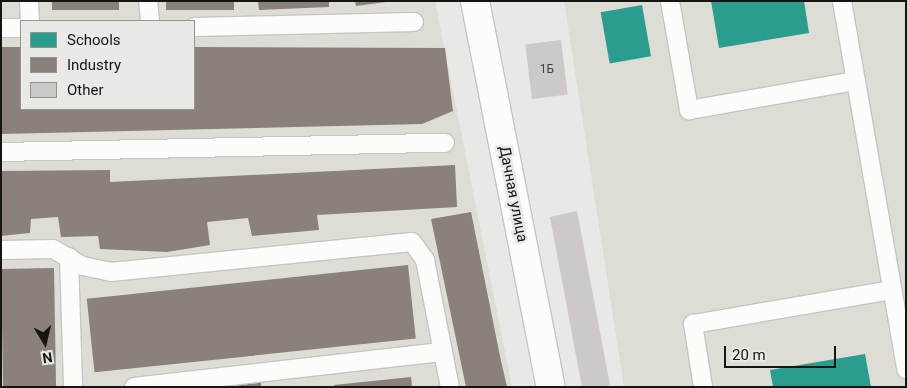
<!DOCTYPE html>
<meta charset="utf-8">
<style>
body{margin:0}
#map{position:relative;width:907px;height:388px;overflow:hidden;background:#e8e8e6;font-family:Roboto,sans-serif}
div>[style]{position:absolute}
.built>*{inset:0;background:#ddddd5}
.schools>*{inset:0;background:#2a9d8f;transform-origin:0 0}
.industry>*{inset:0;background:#8a817c;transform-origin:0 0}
.building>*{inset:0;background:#cdc8c9;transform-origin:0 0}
.roads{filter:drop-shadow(1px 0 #c5c5c3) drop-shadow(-1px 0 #c5c5c3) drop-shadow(0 1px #c5c5c3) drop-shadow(0 -1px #c5c5c3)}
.service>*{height:18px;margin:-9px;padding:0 9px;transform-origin:9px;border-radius:9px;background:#fcfcfb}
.tertiary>*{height:28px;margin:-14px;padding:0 14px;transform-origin:14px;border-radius:14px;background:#fcfcfb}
span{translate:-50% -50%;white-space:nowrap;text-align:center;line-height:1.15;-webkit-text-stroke:5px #e9e9e5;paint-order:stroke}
.number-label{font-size:12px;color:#434240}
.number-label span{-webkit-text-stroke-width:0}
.street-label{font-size:15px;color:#151513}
.frame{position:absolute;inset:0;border:2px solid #151513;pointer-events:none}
.legend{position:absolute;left:20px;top:20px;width:175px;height:90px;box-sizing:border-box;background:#e9e9e5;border:1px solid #949491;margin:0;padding:6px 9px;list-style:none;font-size:15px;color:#151513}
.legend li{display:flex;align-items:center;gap:10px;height:25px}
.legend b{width:25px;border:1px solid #949491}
.north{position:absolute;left:20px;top:318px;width:50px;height:50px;-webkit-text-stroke:4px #e9e9e5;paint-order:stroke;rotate:171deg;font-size:14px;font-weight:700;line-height:20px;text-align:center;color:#151513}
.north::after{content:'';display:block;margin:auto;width:18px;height:22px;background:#151513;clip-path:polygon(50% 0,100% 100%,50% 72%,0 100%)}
.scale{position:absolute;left:724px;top:346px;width:112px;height:22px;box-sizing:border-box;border:2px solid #151513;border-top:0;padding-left:6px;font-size:15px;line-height:18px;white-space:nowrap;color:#151513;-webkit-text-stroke:4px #e9e9e5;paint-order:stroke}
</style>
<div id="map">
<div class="built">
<div style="clip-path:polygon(evenodd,1px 1px,435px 1px,512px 387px,1px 387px,1px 1px,21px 21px,194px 21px,194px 109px,21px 109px,21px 21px)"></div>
<div style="clip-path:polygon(564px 1px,906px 1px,906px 387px,624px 387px)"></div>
</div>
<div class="schools">
<div style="clip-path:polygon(711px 1px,804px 1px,809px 33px,719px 48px)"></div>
<div style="left:642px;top:5px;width:52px;height:42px;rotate:80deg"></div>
<div style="clip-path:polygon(865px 354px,871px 387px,773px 387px,770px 370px)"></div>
</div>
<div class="industry">
<div style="left:52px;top:1px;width:67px;height:9px"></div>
<div style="left:166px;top:1px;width:68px;height:9px"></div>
<div style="clip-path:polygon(258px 1px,329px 1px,329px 7px,259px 10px)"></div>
<div style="clip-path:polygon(355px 1px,386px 1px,386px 2px,356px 6px)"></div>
<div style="clip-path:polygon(1px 47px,21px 47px,21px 109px,194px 109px,194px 47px,445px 48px,453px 111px,422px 124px,1px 134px)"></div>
<div style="clip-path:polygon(455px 165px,457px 207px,317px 215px,319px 230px,252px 236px,248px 218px,207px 222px,210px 245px,167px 252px,100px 249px,98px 236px,61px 237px,58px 217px,31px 219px,30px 233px,1px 236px,1px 171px,110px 170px,110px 182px)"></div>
<div style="clip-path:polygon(471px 212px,500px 356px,507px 387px,466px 387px,431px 219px)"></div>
<div style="left:408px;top:265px;width:74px;height:323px;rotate:84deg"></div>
<div style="left:54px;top:268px;width:119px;height:53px;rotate:89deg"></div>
<div style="clip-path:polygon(411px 377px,412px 387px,335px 387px,334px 385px)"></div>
<div style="clip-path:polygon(261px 382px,261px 387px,236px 387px,236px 386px)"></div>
</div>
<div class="building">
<div style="left:561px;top:40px;width:55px;height:36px;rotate:83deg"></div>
<div style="clip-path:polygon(577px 211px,610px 385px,602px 387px,582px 387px,550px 217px)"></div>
</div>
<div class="roads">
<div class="service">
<div style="left:29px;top:1px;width:20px;rotate:87deg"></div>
<div style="left:148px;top:1px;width:20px;rotate:84deg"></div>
<div style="left:670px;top:1px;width:111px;rotate:80.1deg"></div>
<div style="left:689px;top:110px;width:169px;rotate:-9.9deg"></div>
<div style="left:842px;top:1px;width:374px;rotate:80.1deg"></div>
<div style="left:194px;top:27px;width:220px;rotate:-1.3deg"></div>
<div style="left:1px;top:28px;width:20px"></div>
<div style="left:1px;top:152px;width:444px;rotate:-1.2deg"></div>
<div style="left:1px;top:250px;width:52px;rotate:-1.1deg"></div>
<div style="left:53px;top:249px;width:34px;rotate:30deg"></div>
<div style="left:83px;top:266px;width:29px;rotate:12deg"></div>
<div style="left:111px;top:272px;width:302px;rotate:-5.7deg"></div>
<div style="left:412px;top:242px;width:22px;rotate:54deg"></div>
<div style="left:425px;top:260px;width:129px;rotate:78.9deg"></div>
<div style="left:69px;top:257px;width:130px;rotate:88.2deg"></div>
<div style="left:134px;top:387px;width:311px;rotate:-6.5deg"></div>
<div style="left:703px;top:387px;width:64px;rotate:-99deg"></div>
<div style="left:693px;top:324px;width:202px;rotate:-9.7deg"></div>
</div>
<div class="tertiary">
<div style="left:475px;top:1px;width:393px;rotate:78.9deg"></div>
</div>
</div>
<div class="number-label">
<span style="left:547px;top:70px">1Б</span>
</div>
<div class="street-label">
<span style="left:513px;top:194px;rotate:79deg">Дачная улица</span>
</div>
<div class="frame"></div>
<ul class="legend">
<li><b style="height:14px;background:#2a9d8f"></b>Schools</li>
<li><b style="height:14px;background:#8a817c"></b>Industry</li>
<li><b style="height:14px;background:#cdc8c9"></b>Other</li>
</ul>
<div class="north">N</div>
<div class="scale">20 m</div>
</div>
